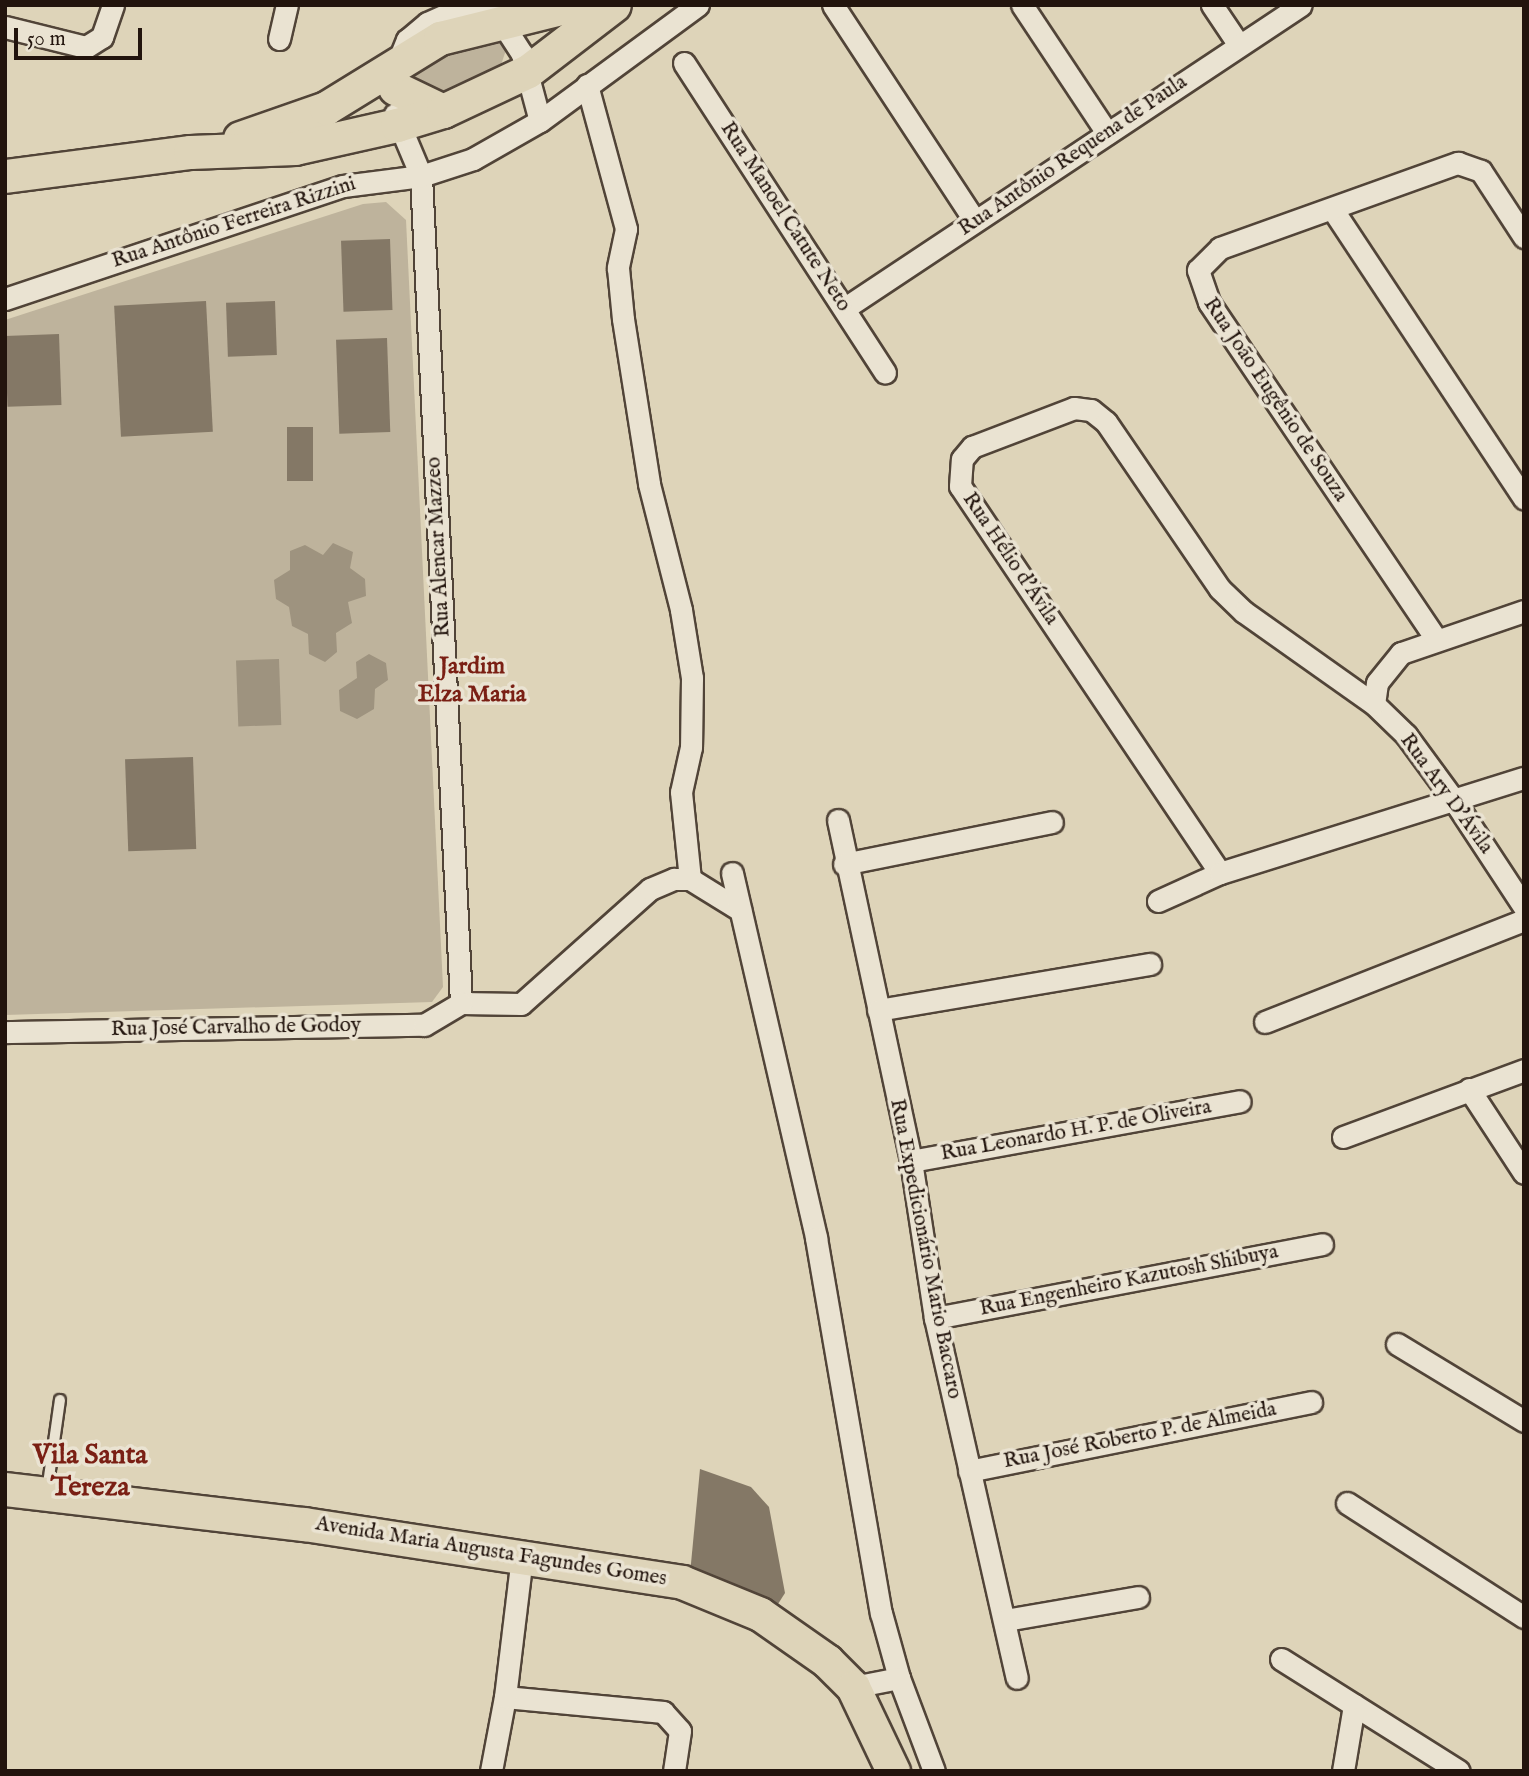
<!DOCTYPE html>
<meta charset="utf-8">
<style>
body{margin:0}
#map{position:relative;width:1529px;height:1776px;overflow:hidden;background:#ded4b9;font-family:"IM FELL English",serif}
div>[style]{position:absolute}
.green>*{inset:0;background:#beb39c}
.water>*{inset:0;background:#9e937f;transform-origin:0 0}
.building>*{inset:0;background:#847866;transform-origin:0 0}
.roads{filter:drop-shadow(2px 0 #514438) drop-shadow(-2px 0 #514438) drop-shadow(0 2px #514438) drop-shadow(0 -2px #514438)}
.service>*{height:10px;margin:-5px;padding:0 5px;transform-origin:5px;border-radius:5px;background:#eae3d2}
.minor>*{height:21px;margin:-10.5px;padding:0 10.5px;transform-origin:10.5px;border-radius:10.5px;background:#eae3d2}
.primary>*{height:33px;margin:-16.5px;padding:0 16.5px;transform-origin:16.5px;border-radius:16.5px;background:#ded4b9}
span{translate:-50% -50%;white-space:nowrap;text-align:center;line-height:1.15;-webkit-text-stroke:7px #eae3d2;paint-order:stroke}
.street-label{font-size:21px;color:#22140d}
.quarter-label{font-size:24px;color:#7a1f14;font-weight:700}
.district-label{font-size:28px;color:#7a1f14;font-weight:700}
.frame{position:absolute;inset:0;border:7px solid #22140d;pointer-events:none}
.scale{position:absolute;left:14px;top:28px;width:128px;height:32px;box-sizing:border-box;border:4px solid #22140d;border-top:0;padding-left:9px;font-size:21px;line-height:24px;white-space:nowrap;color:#22140d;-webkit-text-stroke:5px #eae3d2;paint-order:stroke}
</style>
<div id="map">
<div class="green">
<div style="clip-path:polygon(486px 33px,502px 41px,506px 50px,500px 68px,437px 96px,408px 80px,411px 69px)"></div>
<div style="clip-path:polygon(386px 202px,406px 220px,443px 987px,432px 1002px,5px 1015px,5px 320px,363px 204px)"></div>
</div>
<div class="water">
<div style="clip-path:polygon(333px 543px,353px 552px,350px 568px,365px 579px,366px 596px,348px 602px,352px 623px,336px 633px,337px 652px,325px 662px,309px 654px,308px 634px,292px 626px,289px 607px,276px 599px,274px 580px,290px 570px,290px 551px,305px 545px,323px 555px)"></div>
<div style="clip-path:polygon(369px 654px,386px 663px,388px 680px,375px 689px,374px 709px,357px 719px,340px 711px,339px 690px,357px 678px,356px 662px)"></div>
<div style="left:279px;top:659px;width:66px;height:43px;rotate:88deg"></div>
</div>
<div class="building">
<div style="left:390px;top:239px;width:71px;height:49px;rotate:88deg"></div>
<div style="left:206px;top:301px;width:131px;height:92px;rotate:87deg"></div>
<div style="left:275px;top:301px;width:54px;height:49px;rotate:88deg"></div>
<div style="left:59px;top:334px;width:71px;height:54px;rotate:88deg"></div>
<div style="left:387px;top:338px;width:94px;height:51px;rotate:88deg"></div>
<div style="left:287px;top:427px;width:26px;height:54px"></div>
<div style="left:193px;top:757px;width:92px;height:68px;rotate:88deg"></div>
<div style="clip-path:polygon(700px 1469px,751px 1487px,769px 1507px,785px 1593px,778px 1604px,766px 1604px,690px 1574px)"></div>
</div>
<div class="roads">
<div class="service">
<div style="left:47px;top:1491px;width:92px;rotate:-81.9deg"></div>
</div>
<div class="minor">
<div style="left:833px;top:5px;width:258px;rotate:56.7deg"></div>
<div style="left:1022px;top:5px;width:154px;rotate:56.4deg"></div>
<div style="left:1212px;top:5px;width:48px;rotate:56deg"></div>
<div style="left:5px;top:27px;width:83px;rotate:13.9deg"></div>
<div style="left:86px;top:47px;width:19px;rotate:-32deg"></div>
<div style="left:102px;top:37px;width:34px;rotate:-71deg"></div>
<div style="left:279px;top:39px;width:35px;rotate:-77deg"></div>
<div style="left:398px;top:62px;width:24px;rotate:-68deg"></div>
<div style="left:407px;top:40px;width:26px;rotate:-40deg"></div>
<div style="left:427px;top:23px;width:27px;rotate:-24deg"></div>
<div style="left:452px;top:12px;width:39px;rotate:-9deg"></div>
<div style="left:491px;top:6px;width:57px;rotate:57.1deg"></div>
<div style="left:522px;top:54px;width:69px;rotate:75deg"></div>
<div style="left:684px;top:63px;width:369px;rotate:57deg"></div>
<div style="left:587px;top:85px;width:149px;rotate:74.8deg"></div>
<div style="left:626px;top:229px;width:40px;rotate:102deg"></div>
<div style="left:618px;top:268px;width:51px;rotate:84.4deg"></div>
<div style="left:623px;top:319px;width:167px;rotate:81deg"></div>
<div style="left:649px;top:484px;width:130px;rotate:75.7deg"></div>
<div style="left:681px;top:610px;width:69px;rotate:80.8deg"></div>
<div style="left:692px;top:678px;width:69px;rotate:90.8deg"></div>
<div style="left:691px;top:747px;width:46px;rotate:102.5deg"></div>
<div style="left:681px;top:792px;width:87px;rotate:84.1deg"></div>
<div style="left:690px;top:879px;width:59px;rotate:31.8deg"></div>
<div style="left:395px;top:114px;width:67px;rotate:67.2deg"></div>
<div style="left:421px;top:176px;width:828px;rotate:87.23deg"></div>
<div style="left:1333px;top:210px;width:346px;rotate:56.5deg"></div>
<div style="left:5px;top:299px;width:356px;rotate:-18.5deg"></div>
<div style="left:343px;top:186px;width:79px;rotate:-7.3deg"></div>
<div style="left:421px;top:176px;width:55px;rotate:-18.1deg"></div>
<div style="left:473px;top:159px;width:77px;rotate:-29.6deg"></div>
<div style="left:540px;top:121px;width:196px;rotate:-36.3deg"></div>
<div style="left:845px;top:308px;width:547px;rotate:-33.6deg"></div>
<div style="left:1524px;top:611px;width:130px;rotate:161.1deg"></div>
<div style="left:1401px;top:653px;width:38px;rotate:129deg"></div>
<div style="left:1377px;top:683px;width:21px;rotate:98deg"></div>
<div style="left:1374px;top:704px;width:45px;rotate:44.1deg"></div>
<div style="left:1406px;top:735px;width:79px;rotate:53.7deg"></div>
<div style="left:1453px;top:799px;width:129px;rotate:56.7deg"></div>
<div style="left:1436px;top:639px;width:406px;rotate:-124deg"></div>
<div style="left:1209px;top:302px;width:34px;rotate:-109deg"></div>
<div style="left:1198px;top:270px;width:31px;rotate:-45deg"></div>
<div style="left:1220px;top:248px;width:253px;rotate:-19.7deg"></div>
<div style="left:1458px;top:163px;width:24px;rotate:19deg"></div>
<div style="left:1481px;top:171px;width:79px;rotate:56.9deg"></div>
<div style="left:838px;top:820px;width:349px;rotate:77.9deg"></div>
<div style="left:911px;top:1161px;width:159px;rotate:81.3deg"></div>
<div style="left:935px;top:1318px;width:369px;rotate:77.2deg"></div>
<div style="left:844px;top:864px;width:212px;rotate:-11.4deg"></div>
<div style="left:732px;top:873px;width:375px;rotate:77deg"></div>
<div style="left:816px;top:1238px;width:381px;rotate:80.2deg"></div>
<div style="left:881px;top:1613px;width:67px;rotate:74.5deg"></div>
<div style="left:899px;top:1678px;width:99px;rotate:69.4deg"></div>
<div style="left:1220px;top:873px;width:466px;rotate:-123.9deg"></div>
<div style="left:960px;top:486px;width:27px;rotate:-86deg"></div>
<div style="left:962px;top:459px;width:16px;rotate:-50deg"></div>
<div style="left:972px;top:447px;width:109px;rotate:-20.9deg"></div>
<div style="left:1074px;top:408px;width:17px;rotate:7deg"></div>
<div style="left:1091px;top:410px;width:19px;rotate:39deg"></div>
<div style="left:1106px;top:422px;width:202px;rotate:55.7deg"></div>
<div style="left:1220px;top:589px;width:33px;rotate:44deg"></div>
<div style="left:1244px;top:612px;width:159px;rotate:35.3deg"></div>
<div style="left:1158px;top:901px;width:68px;rotate:-24.3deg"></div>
<div style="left:1220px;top:873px;width:318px;rotate:-17.4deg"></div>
<div style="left:461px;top:1003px;width:60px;rotate:1deg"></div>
<div style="left:521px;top:1004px;width:173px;rotate:-41.7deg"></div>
<div style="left:650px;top:889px;width:26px;rotate:-23deg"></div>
<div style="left:674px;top:879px;width:16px"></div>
<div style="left:878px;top:1010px;width:276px;rotate:-9.6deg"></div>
<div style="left:1265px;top:1022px;width:278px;rotate:-21.5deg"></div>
<div style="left:5px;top:1032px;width:419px;rotate:-1deg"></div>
<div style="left:424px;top:1025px;width:43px;rotate:-30.7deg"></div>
<div style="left:1469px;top:1089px;width:100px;rotate:56.8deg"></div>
<div style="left:1343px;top:1137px;width:193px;rotate:-20.3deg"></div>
<div style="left:911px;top:1161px;width:334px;rotate:-10.3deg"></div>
<div style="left:935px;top:1318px;width:394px;rotate:-10.8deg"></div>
<div style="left:1397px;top:1344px;width:149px;rotate:31.2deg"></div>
<div style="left:969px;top:1471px;width:349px;rotate:-11.4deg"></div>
<div style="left:1347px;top:1503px;width:211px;rotate:32.8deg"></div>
<div style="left:1005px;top:1620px;width:135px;rotate:-9.8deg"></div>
<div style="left:1281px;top:1659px;width:210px;rotate:32.2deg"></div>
<div style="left:853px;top:1687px;width:47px;rotate:-11.1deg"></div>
<div style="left:505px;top:1697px;width:159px;rotate:5.4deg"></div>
<div style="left:663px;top:1712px;width:25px;rotate:48deg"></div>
<div style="left:680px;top:1731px;width:40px;rotate:98.5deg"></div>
<div style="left:491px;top:1771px;width:75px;rotate:-79.3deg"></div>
<div style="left:505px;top:1697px;width:142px;rotate:-83.1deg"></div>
<div style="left:1343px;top:1771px;width:67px;rotate:-80.5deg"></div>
</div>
<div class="primary">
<div style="left:395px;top:88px;width:53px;rotate:25.6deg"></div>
<div style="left:240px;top:138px;width:91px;rotate:-19.2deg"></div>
<div style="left:326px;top:108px;width:134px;rotate:-31.6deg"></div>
<div style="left:440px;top:38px;width:137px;rotate:-13.9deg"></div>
<div style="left:5px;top:176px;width:187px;rotate:-7.4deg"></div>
<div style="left:190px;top:152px;width:105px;rotate:-2.2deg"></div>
<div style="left:295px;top:148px;width:105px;rotate:-12.7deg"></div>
<div style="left:397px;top:125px;width:48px;rotate:-16.9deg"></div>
<div style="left:443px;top:111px;width:94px;rotate:-25.2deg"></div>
<div style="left:528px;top:71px;width:108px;rotate:-37.5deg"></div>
<div style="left:5px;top:1489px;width:301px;rotate:6.7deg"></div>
<div style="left:304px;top:1524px;width:382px;rotate:8.7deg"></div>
<div style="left:682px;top:1582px;width:84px;rotate:22.3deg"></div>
<div style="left:760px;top:1614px;width:82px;rotate:35deg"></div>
<div style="left:827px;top:1661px;width:37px;rotate:45deg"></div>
<div style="left:853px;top:1687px;width:93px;rotate:64.5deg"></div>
</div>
</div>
<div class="street-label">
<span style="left:1073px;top:156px;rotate:-34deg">Rua Antônio Requena de Paula</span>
<span style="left:785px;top:217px;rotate:57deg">Rua Manoel Catute Neto</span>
<span style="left:234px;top:223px;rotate:-18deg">Rua Antônio Ferreira Rizzini</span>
<span style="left:1275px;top:400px;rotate:56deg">Rua João Eugênio de Souza</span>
<span style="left:439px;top:547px;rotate:-93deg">Rua Alencar Mazzeo</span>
<span style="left:1010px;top:559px;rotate:56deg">Rua Hélio d'Ávila</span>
<span style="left:1446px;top:794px;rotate:54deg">Rua Ary D'Ávila</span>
<span style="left:236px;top:1028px;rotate:-1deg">Rua José Carvalho de Godoy</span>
<span style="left:1076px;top:1131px;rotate:-10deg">Rua Leonardo H. P. de Oliveira</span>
<span style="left:925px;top:1249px;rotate:79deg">Rua Expedicionário Mario Baccaro</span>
<span style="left:1129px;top:1281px;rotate:-11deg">Rua Engenheiro Kazutosh Shibuya</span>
<span style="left:1140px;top:1436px;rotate:-11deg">Rua José Roberto P. de Almeida</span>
<span style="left:491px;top:1552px;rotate:9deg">Avenida Maria Augusta Fagundes Gomes</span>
</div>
<div class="quarter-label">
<span style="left:472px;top:681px">Jardim<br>Elza Maria</span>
</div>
<div class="district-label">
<span style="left:90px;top:1472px">Vila Santa<br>Tereza</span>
</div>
<div class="frame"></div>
<div class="scale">50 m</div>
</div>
